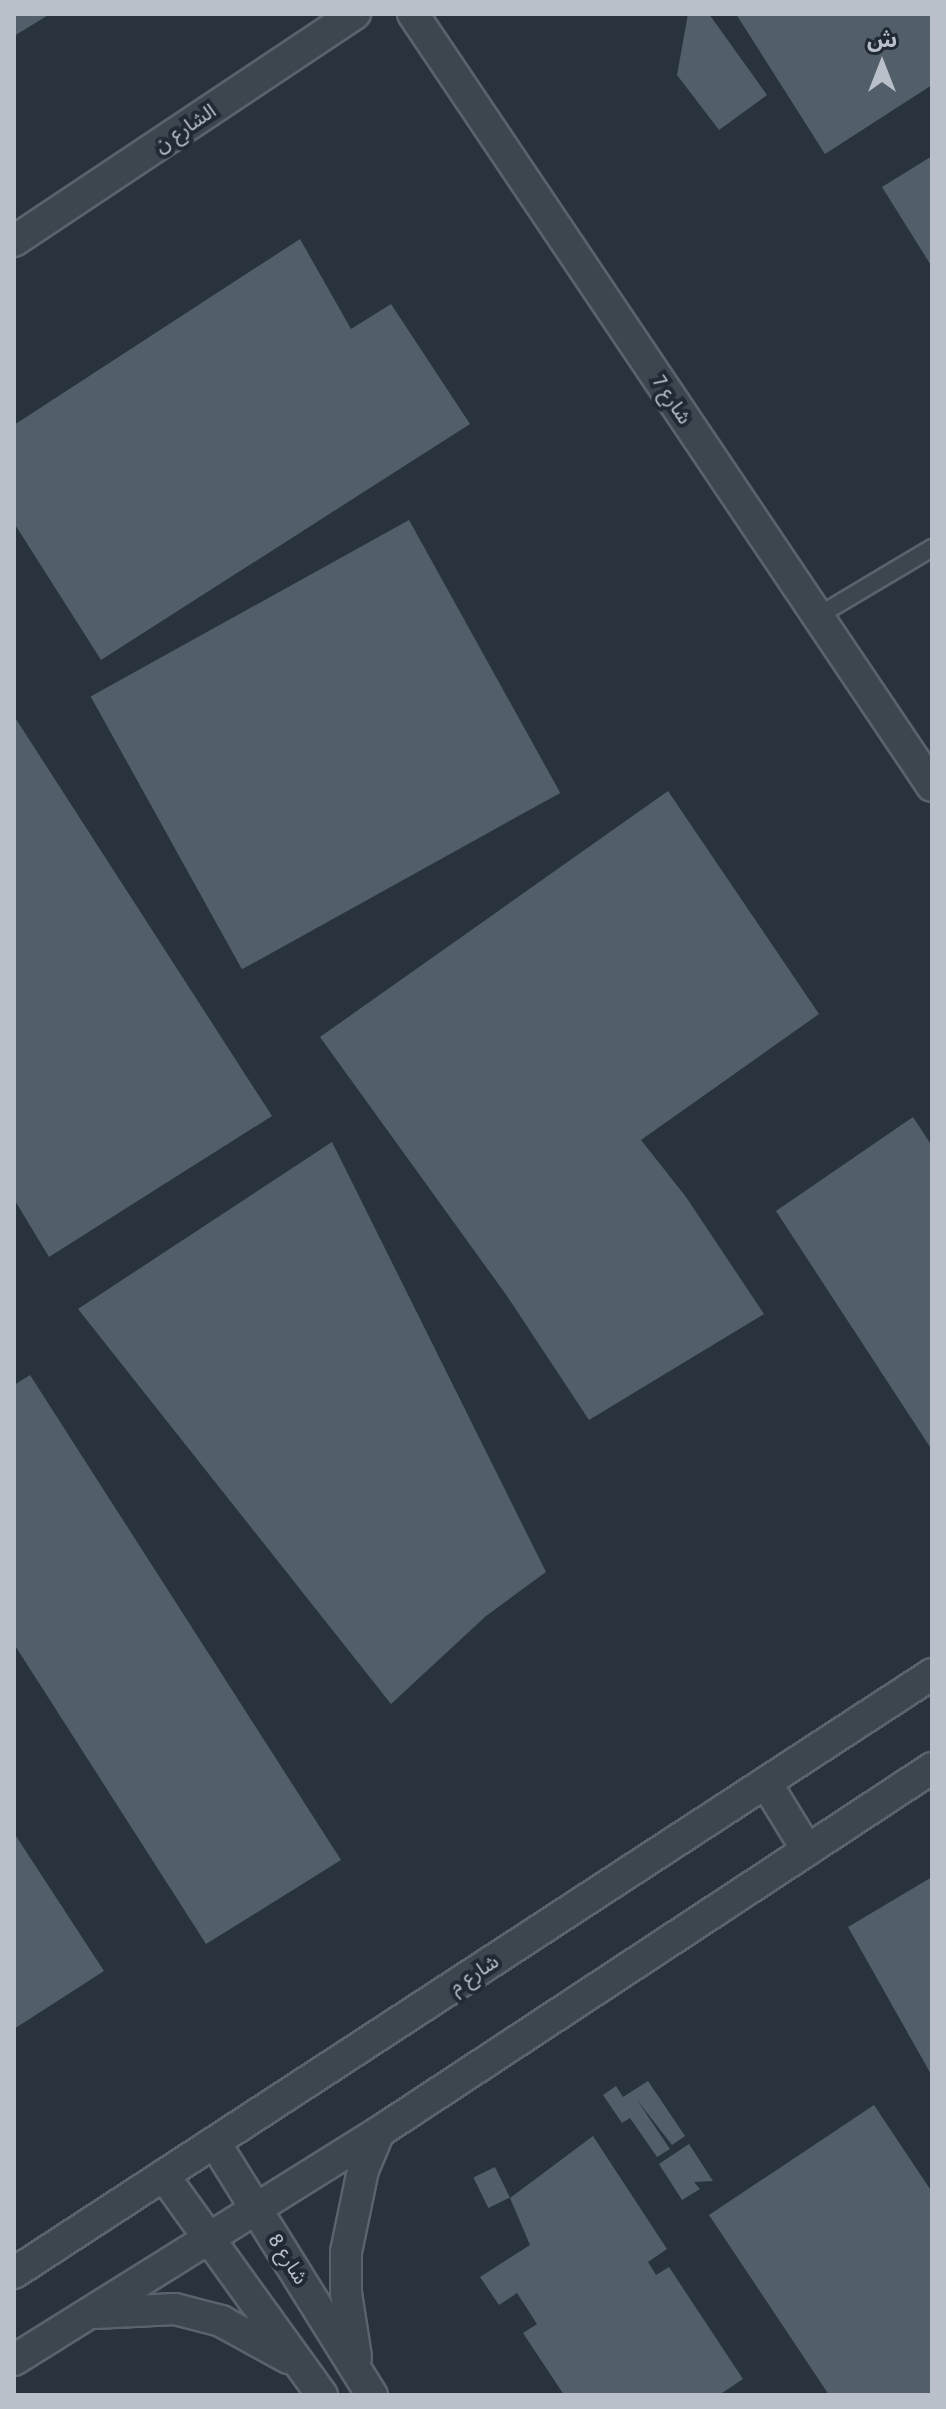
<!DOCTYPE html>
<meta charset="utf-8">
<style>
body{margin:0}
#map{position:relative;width:946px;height:2409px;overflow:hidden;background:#29333e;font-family:"Fira Sans","Noto Sans Arabic",sans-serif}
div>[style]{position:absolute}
.building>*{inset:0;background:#525e69;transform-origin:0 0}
.roads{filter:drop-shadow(2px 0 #5a636c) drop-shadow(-2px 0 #5a636c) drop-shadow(0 2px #5a636c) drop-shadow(0 -2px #5a636c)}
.lane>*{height:16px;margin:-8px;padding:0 8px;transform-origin:8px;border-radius:8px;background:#3d454f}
.street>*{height:30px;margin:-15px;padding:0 15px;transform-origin:15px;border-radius:15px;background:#3d454f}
span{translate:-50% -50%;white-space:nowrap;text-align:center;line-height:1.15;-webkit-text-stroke:8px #212a34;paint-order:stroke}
.street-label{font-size:20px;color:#b9c0c9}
.frame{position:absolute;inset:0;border:16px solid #b9c0c9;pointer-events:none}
.north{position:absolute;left:842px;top:24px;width:80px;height:80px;-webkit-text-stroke:6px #212a34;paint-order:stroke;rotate:0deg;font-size:22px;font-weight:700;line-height:32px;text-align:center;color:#b9c0c9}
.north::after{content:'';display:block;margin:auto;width:28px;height:36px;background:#b9c0c9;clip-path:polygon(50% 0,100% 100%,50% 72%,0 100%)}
</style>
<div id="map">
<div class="building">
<div style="clip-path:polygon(14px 14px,50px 14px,14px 36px)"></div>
<div style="clip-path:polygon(688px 14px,709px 14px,767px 95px,719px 130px,677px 75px)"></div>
<div style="clip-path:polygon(736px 14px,932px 14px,932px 85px,825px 154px)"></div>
<div style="clip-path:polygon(932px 156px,932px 267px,882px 187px)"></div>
<div style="clip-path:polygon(300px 239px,351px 329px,391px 304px,470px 424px,101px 660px,14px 523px,14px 425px)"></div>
<div style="left:409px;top:520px;width:312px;height:364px;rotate:61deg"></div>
<div style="clip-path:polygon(14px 716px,272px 1116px,49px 1257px,14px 1199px)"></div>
<div style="clip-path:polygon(668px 791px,819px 1014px,641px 1140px,686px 1197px,764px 1314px,589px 1420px,507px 1296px,320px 1037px)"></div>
<div style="clip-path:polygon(913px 1117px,932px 1146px,932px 1450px,776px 1211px)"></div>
<div style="clip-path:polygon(332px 1142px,546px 1572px,486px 1616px,391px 1704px,78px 1309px)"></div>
<div style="clip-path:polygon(30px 1375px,341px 1860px,206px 1944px,14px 1644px,14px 1385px)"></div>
<div style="clip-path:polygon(14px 1833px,104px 1971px,14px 2029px)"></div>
<div style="clip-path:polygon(932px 1877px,932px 2076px,848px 1927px)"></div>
<div style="clip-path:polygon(648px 2081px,685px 2136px,672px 2145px,637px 2100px,670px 2149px,657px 2157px,630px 2118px,622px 2123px,603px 2095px,616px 2086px,623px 2097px)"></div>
<div style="clip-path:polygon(874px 2105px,932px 2192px,932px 2395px,829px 2395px,709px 2215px)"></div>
<div style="clip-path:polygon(593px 2136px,667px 2249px,648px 2262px,656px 2275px,669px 2267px,743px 2379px,719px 2395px,564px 2395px,523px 2333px,537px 2324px,517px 2293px,499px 2305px,480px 2277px,530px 2245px,510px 2198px)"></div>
<div style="clip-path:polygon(689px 2144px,713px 2181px,694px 2182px,700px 2189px,682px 2200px,659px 2164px)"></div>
<div style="left:495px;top:2167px;width:34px;height:24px;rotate:64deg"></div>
</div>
<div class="roads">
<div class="lane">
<div style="left:818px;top:616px;width:133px;rotate:-30.8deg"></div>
</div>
<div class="street">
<div style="left:413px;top:14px;width:930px;rotate:56.09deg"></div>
<div style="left:14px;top:241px;width:410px;rotate:-33.7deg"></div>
<div style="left:766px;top:1783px;width:79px;rotate:58.5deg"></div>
<div style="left:215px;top:2143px;width:297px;rotate:58.1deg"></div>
<div style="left:164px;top:2176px;width:270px;rotate:54.2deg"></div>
<div style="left:14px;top:2273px;width:1096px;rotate:-33.12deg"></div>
<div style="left:95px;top:2313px;width:80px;rotate:-2.9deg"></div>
<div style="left:175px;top:2309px;width:48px;rotate:14.6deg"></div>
<div style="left:221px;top:2321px;width:77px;rotate:28.9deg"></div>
<div style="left:356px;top:2357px;width:65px;rotate:-98.9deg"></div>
<div style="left:346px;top:2293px;width:41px;rotate:-90deg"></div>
<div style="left:346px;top:2252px;width:84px;rotate:-78.3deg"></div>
<div style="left:363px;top:2170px;width:41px;rotate:-67.2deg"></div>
<div style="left:14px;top:2360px;width:430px;rotate:-32deg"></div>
<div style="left:379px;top:2132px;width:662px;rotate:-33.35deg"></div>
</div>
</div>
<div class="street-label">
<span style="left:185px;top:128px;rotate:-34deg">الشارع ن</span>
<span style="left:672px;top:400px;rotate:56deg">شارع 7</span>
<span style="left:474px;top:1974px;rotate:-33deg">شارع م</span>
<span style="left:288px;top:2259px;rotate:58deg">شارع 8</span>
</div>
<div class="frame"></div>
<div class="north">ش</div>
</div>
